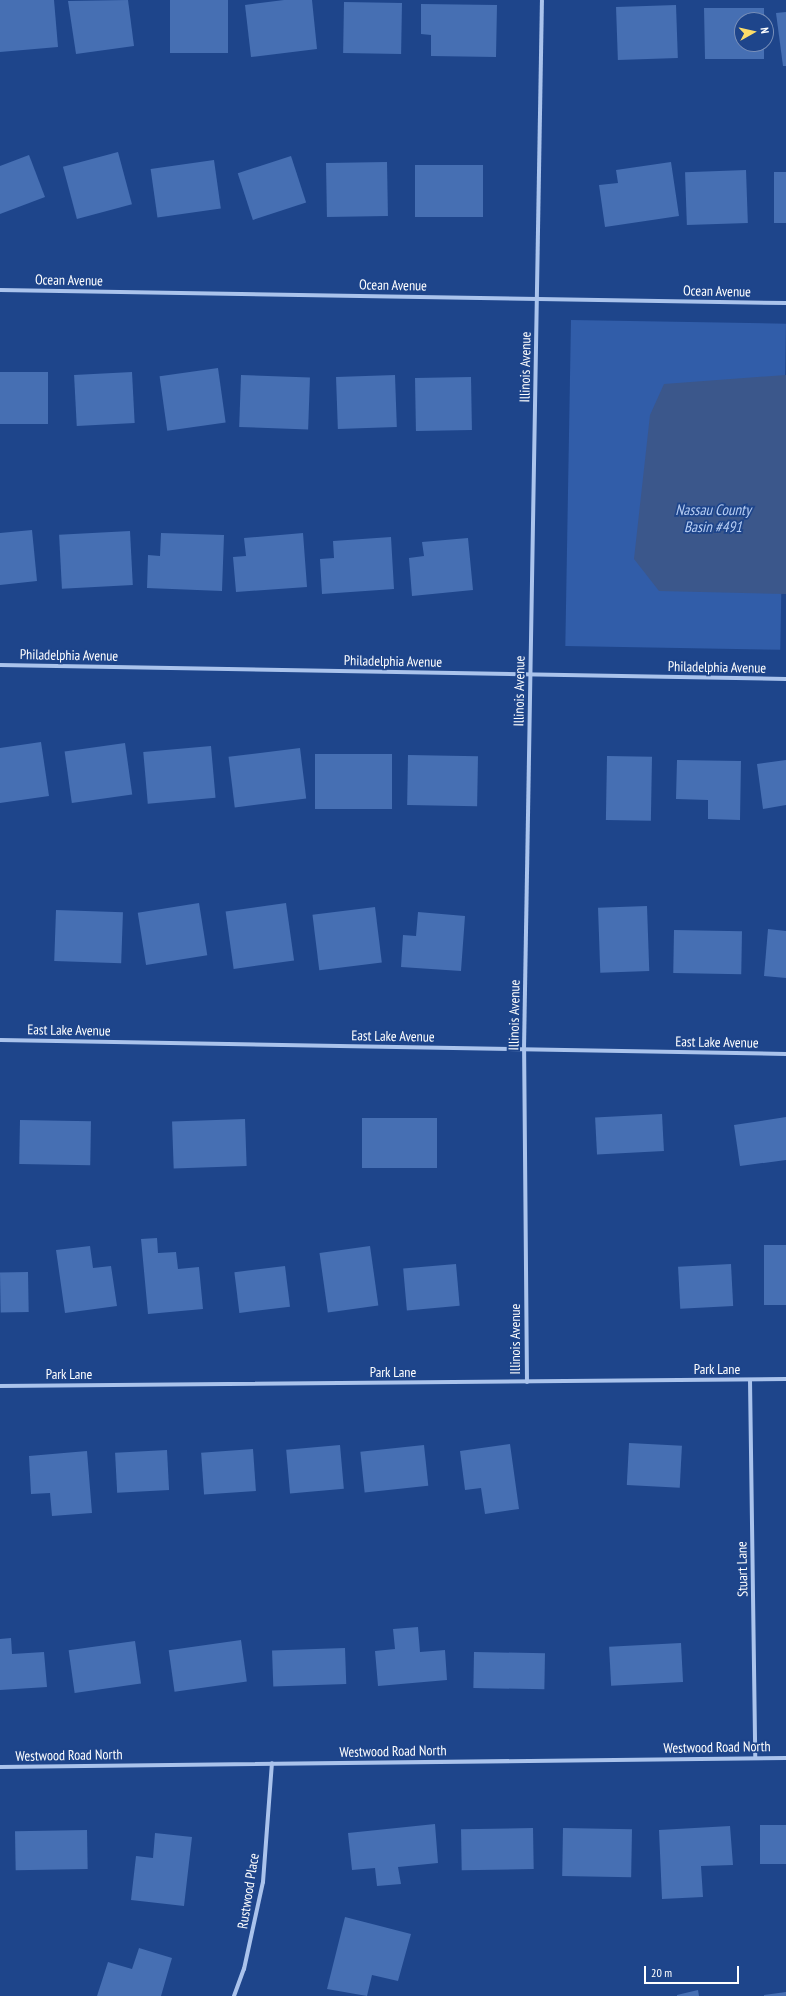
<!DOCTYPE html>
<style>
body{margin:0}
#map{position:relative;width:786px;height:1996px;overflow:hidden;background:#1e458b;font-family:"PT Sans Narrow",sans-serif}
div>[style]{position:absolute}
.green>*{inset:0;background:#315da9;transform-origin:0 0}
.water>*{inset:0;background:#3b578b}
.building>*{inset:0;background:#466fb3;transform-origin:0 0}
.minor>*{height:4px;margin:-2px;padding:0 2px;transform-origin:2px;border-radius:2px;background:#aac3ec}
span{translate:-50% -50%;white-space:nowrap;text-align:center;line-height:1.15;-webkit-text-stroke:3.5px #1e458b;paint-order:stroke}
.street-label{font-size:14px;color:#fff}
.water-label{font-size:15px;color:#b6cdf3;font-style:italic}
.north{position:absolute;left:734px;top:12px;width:40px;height:40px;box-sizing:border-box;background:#1e458b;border:1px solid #788fb9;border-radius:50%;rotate:82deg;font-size:11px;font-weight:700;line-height:16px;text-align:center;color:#fff}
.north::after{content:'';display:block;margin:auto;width:14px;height:18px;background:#fbdc69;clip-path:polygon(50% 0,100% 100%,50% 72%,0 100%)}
.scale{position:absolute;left:644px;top:1966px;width:95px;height:18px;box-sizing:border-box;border:2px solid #fff;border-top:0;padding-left:5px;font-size:12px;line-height:14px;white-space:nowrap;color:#fff;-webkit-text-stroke:3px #1e458b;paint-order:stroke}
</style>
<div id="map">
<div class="green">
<div style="left:571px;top:320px;width:215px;height:326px;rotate:1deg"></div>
</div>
<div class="water">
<div style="clip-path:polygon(786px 375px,786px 594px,659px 591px,634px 559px,650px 415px,664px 384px)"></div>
</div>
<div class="building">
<div style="clip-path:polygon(0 0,54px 0,58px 47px,0 52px)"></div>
<div style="clip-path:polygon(128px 0,134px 46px,76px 54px,68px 1px)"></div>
<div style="left:170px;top:0;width:58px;height:53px"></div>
<div style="clip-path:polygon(284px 0,312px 0,317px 49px,251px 57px,245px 5px)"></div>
<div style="left:344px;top:2px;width:58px;height:51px;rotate:1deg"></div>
<div style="clip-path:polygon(421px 4px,497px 5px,496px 57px,431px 56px,431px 35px,421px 34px)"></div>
<div style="left:676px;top:5px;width:53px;height:60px;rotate:88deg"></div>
<div style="clip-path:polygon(704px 8px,764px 8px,764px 20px,742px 20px,742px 44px,764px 44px,764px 59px,705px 59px)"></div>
<div style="clip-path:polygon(786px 12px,786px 66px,783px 66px,776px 13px)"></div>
<div style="left:118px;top:152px;width:54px;height:57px;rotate:75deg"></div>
<div style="clip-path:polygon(29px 155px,45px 197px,0 214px,0 166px)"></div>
<div style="left:291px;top:156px;width:49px;height:56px;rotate:72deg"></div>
<div style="left:214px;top:160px;width:49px;height:64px;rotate:82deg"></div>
<div style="left:387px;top:162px;width:54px;height:61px;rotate:89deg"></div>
<div style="clip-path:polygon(671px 162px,679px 216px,605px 227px,599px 185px,618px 183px,616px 170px)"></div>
<div style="left:415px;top:165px;width:68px;height:52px"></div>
<div style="left:746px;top:170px;width:53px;height:61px;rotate:88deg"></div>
<div style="left:786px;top:172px;width:51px;height:12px;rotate:90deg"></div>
<div style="left:218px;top:368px;width:55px;height:59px;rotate:82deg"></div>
<div style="left:0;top:372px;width:48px;height:52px"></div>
<div style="left:132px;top:372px;width:51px;height:58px;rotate:87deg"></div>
<div style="left:241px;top:375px;width:69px;height:52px;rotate:2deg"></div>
<div style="left:395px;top:375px;width:52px;height:59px;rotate:88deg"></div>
<div style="left:471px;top:377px;width:53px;height:56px;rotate:89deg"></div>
<div style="clip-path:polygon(32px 530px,37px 581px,0 585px,0 533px)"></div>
<div style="left:130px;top:531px;width:54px;height:71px;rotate:87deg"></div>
<div style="clip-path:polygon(161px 533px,224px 535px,222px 591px,147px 588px,148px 555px,160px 556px)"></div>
<div style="clip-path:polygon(303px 533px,307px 587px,236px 592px,233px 557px,246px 556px,244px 538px)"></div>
<div style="clip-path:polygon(391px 537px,394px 589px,322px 594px,320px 559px,334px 558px,333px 541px)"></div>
<div style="clip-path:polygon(468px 538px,473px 590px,412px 596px,409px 558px,424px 556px,422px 542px)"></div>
<div style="clip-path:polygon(41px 742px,49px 796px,0 803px,0 748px)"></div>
<div style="left:125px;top:743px;width:52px;height:61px;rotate:82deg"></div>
<div style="left:211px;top:746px;width:52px;height:68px;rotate:85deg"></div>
<div style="left:300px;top:748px;width:51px;height:72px;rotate:83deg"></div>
<div style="left:315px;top:754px;width:77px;height:55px"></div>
<div style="left:408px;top:755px;width:70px;height:50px;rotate:1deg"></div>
<div style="left:607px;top:756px;width:45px;height:64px;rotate:1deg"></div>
<div style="clip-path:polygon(677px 760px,741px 761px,740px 820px,708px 819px,708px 800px,676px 799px)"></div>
<div style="clip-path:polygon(786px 760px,786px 805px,763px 809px,757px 764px)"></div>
<div style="left:199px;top:903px;width:53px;height:62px;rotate:81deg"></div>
<div style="left:286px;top:903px;width:58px;height:61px;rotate:82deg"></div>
<div style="left:647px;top:906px;width:65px;height:49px;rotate:88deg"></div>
<div style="left:375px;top:907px;width:56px;height:63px;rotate:83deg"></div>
<div style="left:56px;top:910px;width:67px;height:51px;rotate:2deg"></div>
<div style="clip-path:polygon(418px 912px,465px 916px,461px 971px,401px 967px,403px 935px,416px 936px)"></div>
<div style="clip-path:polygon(768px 929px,786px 931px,786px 978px,764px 976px)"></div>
<div style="left:674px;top:930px;width:68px;height:43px;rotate:1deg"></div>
<div style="left:662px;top:1114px;width:37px;height:67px;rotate:87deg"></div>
<div style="clip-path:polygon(786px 1117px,786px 1160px,740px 1166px,734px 1125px)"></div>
<div style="left:437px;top:1118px;width:50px;height:75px;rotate:90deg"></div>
<div style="left:245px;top:1119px;width:47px;height:73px;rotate:88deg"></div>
<div style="left:20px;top:1120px;width:71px;height:44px;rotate:1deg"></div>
<div style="clip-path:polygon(157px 1238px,158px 1253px,176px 1252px,178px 1269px,199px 1267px,203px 1309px,148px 1314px,141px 1239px)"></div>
<div style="left:786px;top:1245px;width:60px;height:22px;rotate:90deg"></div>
<div style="clip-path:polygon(90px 1246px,93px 1268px,111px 1266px,117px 1306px,65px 1313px,56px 1250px)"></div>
<div style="left:370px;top:1246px;width:60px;height:51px;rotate:82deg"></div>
<div style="left:456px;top:1264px;width:42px;height:53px;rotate:85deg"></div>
<div style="left:731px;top:1264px;width:42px;height:53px;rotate:87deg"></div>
<div style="left:285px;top:1266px;width:41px;height:51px;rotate:83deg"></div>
<div style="left:28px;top:1272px;width:40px;height:28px;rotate:89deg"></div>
<div style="left:629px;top:1443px;width:53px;height:42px;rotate:3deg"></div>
<div style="clip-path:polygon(510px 1444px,519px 1509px,485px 1514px,481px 1488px,465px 1490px,460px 1451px)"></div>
<div style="left:340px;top:1445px;width:44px;height:54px;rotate:85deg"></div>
<div style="left:424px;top:1445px;width:41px;height:64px;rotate:84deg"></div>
<div style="left:253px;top:1449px;width:42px;height:52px;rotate:86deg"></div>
<div style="left:167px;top:1450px;width:40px;height:52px;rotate:87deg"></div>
<div style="clip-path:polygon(87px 1451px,92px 1513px,52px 1516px,50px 1493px,31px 1494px,29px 1456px)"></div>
<div style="clip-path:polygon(418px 1627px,420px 1652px,445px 1650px,447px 1680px,378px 1686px,375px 1651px,395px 1649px,393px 1629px)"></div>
<div style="clip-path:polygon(11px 1638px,12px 1654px,44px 1652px,47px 1687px,0 1690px,0 1639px)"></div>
<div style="left:241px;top:1640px;width:42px;height:73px;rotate:82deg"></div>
<div style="left:135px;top:1641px;width:43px;height:67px;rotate:82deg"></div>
<div style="left:681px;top:1643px;width:39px;height:72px;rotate:87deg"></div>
<div style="left:345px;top:1648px;width:36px;height:73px;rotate:88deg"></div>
<div style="left:474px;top:1652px;width:71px;height:36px;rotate:1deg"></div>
<div style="clip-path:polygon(435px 1824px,438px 1863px,398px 1867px,401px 1884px,377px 1886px,375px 1868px,352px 1870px,348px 1833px)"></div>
<div style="left:786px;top:1825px;width:39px;height:26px;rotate:90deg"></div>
<div style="clip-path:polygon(730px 1826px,733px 1865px,701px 1866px,703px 1897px,662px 1899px,659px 1830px)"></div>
<div style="left:533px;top:1828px;width:41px;height:72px;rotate:89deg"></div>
<div style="left:563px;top:1828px;width:69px;height:48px;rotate:1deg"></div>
<div style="left:87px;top:1830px;width:39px;height:72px;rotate:89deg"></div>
<div style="clip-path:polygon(155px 1833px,192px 1837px,184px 1906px,131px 1900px,136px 1856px,153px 1858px)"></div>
<div style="clip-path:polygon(345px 1917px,411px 1934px,398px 1981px,372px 1975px,367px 1996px,327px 1989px)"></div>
<div style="clip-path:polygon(139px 1948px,172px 1958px,161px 1996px,97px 1996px,108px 1962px,132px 1969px)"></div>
<div style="clip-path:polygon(698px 1990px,699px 1996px,677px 1996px,677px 1995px)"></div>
<div style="clip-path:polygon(786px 1992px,786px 1996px,764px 1996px,764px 1995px)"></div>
</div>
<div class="minor">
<div style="left:0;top:290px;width:786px;rotate:0.95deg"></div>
<div style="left:0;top:665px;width:786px;rotate:1.02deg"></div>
<div style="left:0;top:1040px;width:786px;rotate:1.02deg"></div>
<div style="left:750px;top:1380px;width:378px;rotate:89.2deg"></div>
<div style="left:527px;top:1382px;width:333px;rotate:-90.5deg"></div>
<div style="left:524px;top:1049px;width:1049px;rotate:-89.02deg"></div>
<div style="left:0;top:1386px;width:786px;rotate:-0.51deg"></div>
<div style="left:0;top:1767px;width:786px;rotate:-0.66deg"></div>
<div style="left:234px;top:1996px;width:29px;rotate:-70deg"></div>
<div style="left:244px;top:1969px;width:89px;rotate:-77.7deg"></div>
<div style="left:263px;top:1882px;width:119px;rotate:-85.7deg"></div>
</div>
<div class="street-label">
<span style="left:69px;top:280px;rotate:1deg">Ocean Avenue</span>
<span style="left:393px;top:285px;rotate:1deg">Ocean Avenue</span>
<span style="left:717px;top:291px;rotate:1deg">Ocean Avenue</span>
<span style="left:525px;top:367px;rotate:-89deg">Illinois Avenue</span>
<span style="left:69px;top:655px;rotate:1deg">Philadelphia Avenue</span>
<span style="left:393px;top:661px;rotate:1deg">Philadelphia Avenue</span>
<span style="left:717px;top:667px;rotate:1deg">Philadelphia Avenue</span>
<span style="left:519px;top:691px;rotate:-89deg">Illinois Avenue</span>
<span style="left:514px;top:1015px;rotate:-89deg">Illinois Avenue</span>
<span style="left:69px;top:1030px;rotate:1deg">East Lake Avenue</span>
<span style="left:393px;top:1036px;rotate:1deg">East Lake Avenue</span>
<span style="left:717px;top:1042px;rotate:1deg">East Lake Avenue</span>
<span style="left:515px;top:1339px;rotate:-90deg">Illinois Avenue</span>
<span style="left:717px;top:1369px">Park Lane</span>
<span style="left:393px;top:1372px">Park Lane</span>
<span style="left:69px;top:1374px">Park Lane</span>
<span style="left:742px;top:1569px;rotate:-91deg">Stuart Lane</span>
<span style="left:717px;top:1747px;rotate:-1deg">Westwood Road North</span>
<span style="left:393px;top:1751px;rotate:-1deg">Westwood Road North</span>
<span style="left:69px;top:1755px;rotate:-1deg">Westwood Road North</span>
<span style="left:248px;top:1891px;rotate:-81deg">Rustwood Place</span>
</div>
<div class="water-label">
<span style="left:713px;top:518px">Nassau County<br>Basin #491</span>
</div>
<div class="north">N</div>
<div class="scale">20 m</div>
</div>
